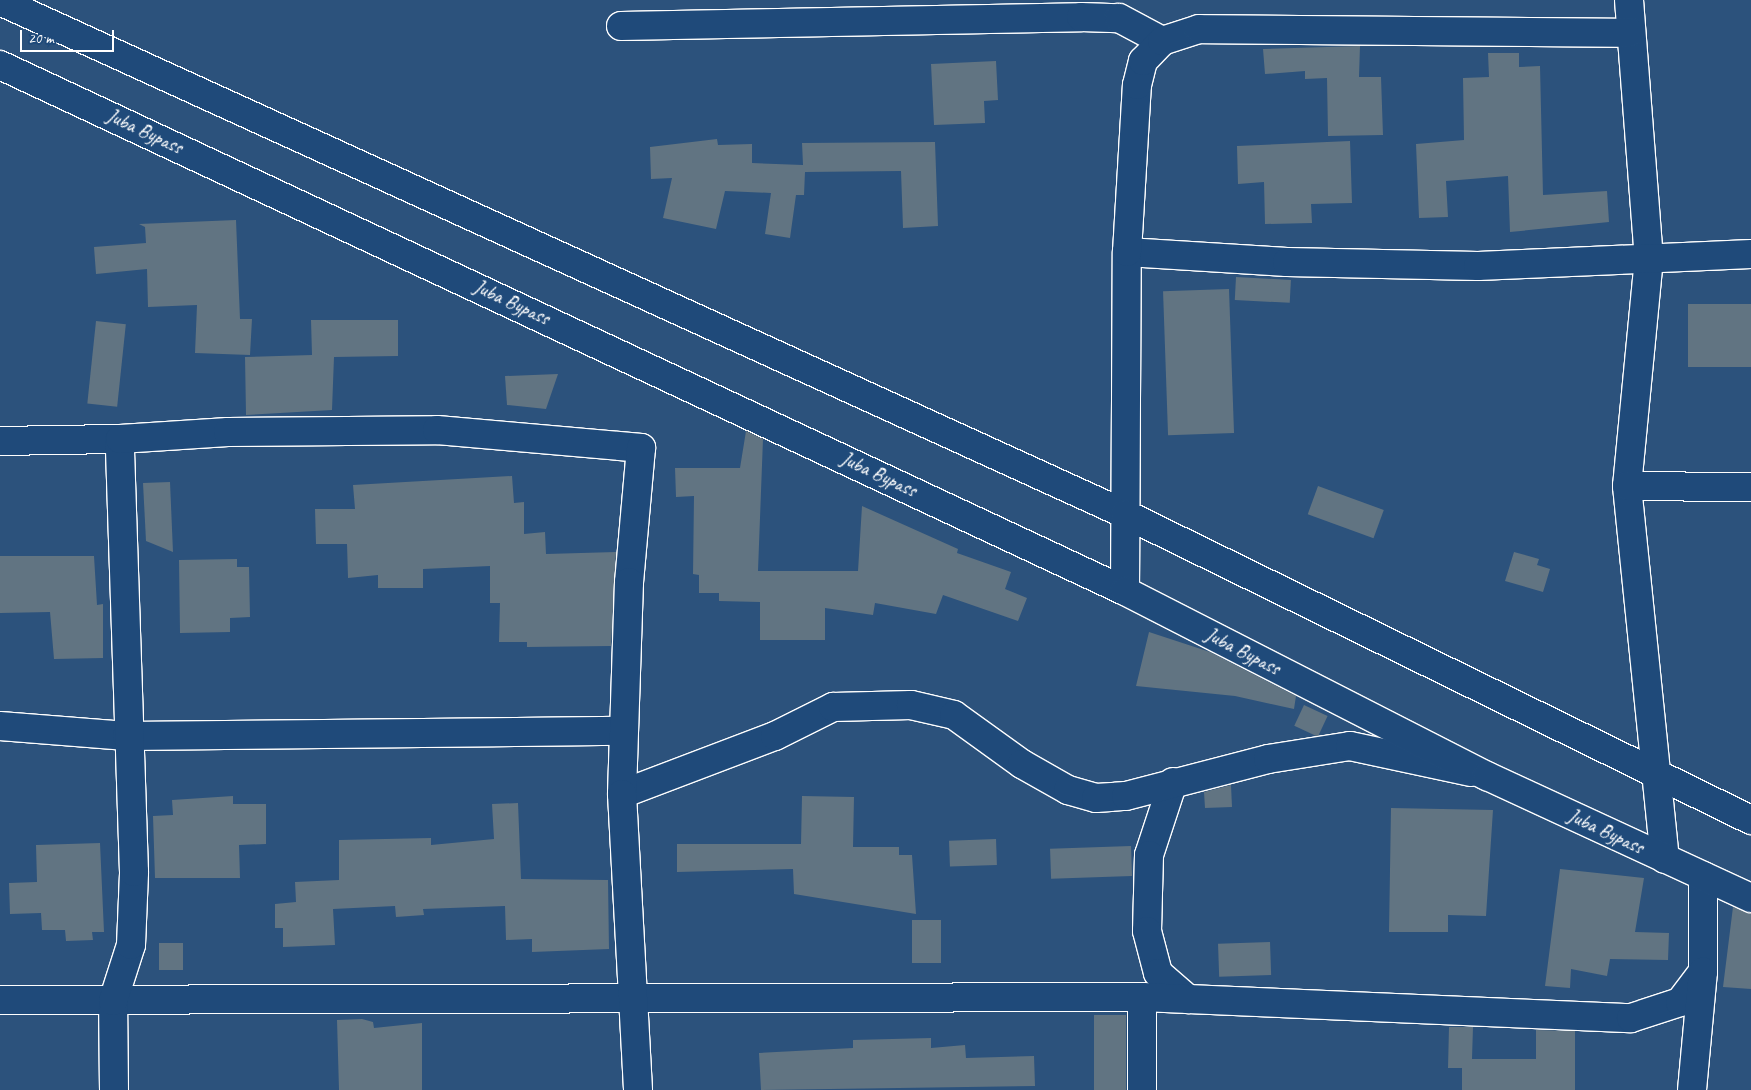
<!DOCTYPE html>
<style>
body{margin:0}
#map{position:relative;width:1751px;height:1090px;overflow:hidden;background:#2c527c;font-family:Caveat,sans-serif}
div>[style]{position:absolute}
.building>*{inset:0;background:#617482;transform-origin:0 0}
.roads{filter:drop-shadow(1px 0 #fff) drop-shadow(-1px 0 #fff) drop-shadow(0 1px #fff) drop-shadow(0 -1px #fff)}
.street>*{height:28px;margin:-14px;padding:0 14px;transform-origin:14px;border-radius:14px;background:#1f4a7a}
.primary>*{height:28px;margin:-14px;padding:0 14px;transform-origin:14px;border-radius:14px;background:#1f4a7a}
span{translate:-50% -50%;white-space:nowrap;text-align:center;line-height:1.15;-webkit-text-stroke:4px #1f4a7a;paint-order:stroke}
.street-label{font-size:20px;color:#fff}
.scale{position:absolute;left:20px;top:30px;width:94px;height:22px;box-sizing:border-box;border:2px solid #fff;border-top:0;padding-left:6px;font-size:15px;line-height:18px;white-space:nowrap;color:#fff;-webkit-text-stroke:4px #1f4a7a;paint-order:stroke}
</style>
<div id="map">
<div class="building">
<div style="clip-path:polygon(1360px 46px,1359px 77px,1381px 77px,1383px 135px,1328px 136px,1327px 78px,1305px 79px,1305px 71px,1265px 74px,1263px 49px)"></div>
<div style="clip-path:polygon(1488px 53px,1519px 53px,1519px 67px,1540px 66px,1543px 195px,1607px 191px,1609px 222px,1510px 232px,1508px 176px,1446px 181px,1448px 217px,1419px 218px,1416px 144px,1464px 140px,1463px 78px,1489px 77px)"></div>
<div style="clip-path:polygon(996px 61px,998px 100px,984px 101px,985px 123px,934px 125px,931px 64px)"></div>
<div style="clip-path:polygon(717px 139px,718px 145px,752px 144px,752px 163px,803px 165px,802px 143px,935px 142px,938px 226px,903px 228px,901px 171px,805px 172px,804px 195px,796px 195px,790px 238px,765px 234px,771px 193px,725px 191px,716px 229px,663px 218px,672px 178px,651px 179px,650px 147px)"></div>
<div style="clip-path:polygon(1350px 141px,1352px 203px,1311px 204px,1312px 223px,1265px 224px,1264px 182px,1238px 184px,1237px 146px)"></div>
<div style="clip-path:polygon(236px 220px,240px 319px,252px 319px,250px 355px,195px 353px,197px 305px,148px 307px,147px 269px,96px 274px,94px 247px,146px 243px,145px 227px,139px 224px)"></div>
<div style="left:1236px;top:277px;width:55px;height:23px;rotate:3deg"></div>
<div style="left:1229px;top:289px;width:144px;height:66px;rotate:88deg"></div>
<div style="left:1751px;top:304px;width:63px;height:63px;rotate:90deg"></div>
<div style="clip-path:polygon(311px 320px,398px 320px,398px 356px,334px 357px,332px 410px,246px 415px,245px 357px,312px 355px)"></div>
<div style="left:96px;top:321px;width:30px;height:83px;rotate:6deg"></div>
<div style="clip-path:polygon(558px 374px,546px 409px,507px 405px,505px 376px)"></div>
<div style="clip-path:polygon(746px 431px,763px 439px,758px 571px,858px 571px,862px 506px,958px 549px,957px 553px,1011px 572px,1005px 589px,1027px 598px,1018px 621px,943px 595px,936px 614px,875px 603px,873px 615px,825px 608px,825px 640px,760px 640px,760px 602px,719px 601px,719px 593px,699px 593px,699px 575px,693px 574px,694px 496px,676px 497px,675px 468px,740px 468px)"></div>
<div style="clip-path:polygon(512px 476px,514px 503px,524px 502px,524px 534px,545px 532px,546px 554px,616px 552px,611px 646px,527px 647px,527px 642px,499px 642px,500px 603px,490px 603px,490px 566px,423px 569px,423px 588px,378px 588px,378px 575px,348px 578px,347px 544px,316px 544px,315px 509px,355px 509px,353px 485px)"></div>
<div style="clip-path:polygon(170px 482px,173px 552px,146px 541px,143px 483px)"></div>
<div style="left:1318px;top:486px;width:70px;height:30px;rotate:20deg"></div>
<div style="clip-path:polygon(1514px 552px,1539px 559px,1537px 565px,1550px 569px,1543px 592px,1505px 581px)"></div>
<div style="clip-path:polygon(0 556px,94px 556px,97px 605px,103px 604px,103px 658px,54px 659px,50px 612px,0 613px)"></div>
<div style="clip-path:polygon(237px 559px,237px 567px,249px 567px,250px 617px,230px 618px,230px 632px,180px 633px,179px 560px)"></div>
<div style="clip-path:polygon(1149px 632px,1210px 652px,1296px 696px,1294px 709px,1235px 696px,1136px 686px)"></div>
<div style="left:1304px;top:705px;width:26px;height:23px;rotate:25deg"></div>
<div style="clip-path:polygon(1231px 785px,1232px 807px,1205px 808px,1204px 792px)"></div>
<div style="clip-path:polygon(233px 796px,233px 804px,266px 804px,266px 844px,239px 845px,240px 878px,155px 878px,153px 816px,173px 815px,172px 800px)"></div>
<div style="clip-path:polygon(802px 796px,854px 797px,853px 847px,899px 847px,899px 855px,912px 855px,916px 914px,794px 894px,793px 869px,677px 872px,677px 844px,801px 844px)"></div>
<div style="clip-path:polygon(518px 803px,521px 879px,608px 880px,609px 949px,532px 952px,532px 939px,506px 940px,505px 906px,423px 909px,424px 915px,396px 917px,395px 906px,333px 909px,335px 945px,283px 947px,283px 928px,275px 928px,275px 904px,296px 902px,295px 882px,339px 880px,339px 840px,431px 838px,431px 845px,494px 839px,492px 804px)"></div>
<div style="clip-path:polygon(1391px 808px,1493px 810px,1486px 916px,1448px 915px,1448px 932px,1389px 932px)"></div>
<div style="left:996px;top:839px;width:26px;height:47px;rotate:88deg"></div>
<div style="clip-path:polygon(100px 843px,104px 932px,92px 932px,93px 940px,66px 941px,65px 930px,42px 930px,41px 913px,10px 914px,9px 883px,37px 882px,36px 845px)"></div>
<div style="left:1131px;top:846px;width:30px;height:81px;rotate:88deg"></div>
<div style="clip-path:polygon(1560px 869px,1644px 878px,1635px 932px,1669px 933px,1668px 960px,1610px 959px,1607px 976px,1571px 969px,1570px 988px,1545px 986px)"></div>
<div style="clip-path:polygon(1733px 907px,1751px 913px,1751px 989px,1723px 987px)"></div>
<div style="left:912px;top:920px;width:29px;height:43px"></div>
<div style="left:1270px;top:942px;width:33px;height:52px;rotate:88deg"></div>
<div style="left:159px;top:943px;width:24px;height:27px"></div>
<div style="left:1126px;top:1015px;width:75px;height:32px;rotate:90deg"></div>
<div style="clip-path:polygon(362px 1019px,373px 1022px,374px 1028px,422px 1023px,422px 1090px,339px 1090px,337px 1020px)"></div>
<div style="clip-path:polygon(1449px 1027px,1473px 1027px,1472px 1059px,1536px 1059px,1536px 1030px,1575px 1031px,1575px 1090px,1462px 1090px,1462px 1068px,1448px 1068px)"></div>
<div style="clip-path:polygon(931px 1038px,931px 1048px,965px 1045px,966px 1058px,1034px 1056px,1035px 1086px,761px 1090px,759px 1053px,853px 1048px,853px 1040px)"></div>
</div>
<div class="roads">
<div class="street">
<div style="left:1629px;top:0;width:259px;rotate:85.6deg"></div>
<div style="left:1649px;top:258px;width:229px;rotate:95.5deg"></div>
<div style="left:1627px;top:486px;width:375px;rotate:84.2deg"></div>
<div style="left:621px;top:26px;width:460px;rotate:-1.1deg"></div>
<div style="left:1081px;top:17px;width:38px;rotate:2deg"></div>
<div style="left:1119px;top:18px;width:49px;rotate:28.1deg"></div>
<div style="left:1127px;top:252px;width:160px;rotate:3.6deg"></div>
<div style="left:1287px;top:262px;width:191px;rotate:1.2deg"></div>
<div style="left:1478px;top:266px;width:273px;rotate:-2.5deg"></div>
<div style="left:0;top:441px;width:120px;rotate:-1deg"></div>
<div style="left:1627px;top:486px;width:124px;rotate:0.5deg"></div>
<div style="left:1125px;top:591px;width:339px;rotate:-89.7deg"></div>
<div style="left:1127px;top:252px;width:167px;rotate:-86.6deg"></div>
<div style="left:1137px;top:85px;width:25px;rotate:-76deg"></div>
<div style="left:1143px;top:61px;width:28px;rotate:-46deg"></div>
<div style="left:1162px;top:41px;width:39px;rotate:-18deg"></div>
<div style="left:1199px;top:29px;width:431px;rotate:0.5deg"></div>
<div style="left:0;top:726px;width:127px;rotate:4.5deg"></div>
<div style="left:127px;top:736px;width:496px;rotate:-0.6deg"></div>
<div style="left:1173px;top:782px;width:77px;rotate:108.2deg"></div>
<div style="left:1149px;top:855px;width:76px;rotate:91.5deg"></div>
<div style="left:1147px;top:931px;width:43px;rotate:75.3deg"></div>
<div style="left:1158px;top:973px;width:40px;rotate:41deg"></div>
<div style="left:622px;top:794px;width:164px;rotate:-20.8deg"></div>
<div style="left:775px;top:736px;width:65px;rotate:-26.6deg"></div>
<div style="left:833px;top:707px;width:78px;rotate:-1.5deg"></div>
<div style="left:911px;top:705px;width:44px;rotate:13.1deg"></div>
<div style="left:954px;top:715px;width:84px;rotate:35.8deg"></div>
<div style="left:1022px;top:764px;width:53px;rotate:29.5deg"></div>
<div style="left:1068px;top:790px;width:29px;rotate:16deg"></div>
<div style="left:1096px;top:798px;width:30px;rotate:-4deg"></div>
<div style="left:1126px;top:796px;width:147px;rotate:-14.6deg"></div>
<div style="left:1268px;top:759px;width:83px;rotate:-9deg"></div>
<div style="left:1350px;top:746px;width:124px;rotate:12.1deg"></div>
<div style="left:0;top:1000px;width:1142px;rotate:-0.15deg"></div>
<div style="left:1142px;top:997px;width:489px;rotate:2.5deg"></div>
<div style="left:1631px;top:1018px;width:52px;rotate:-18.1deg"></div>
<div style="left:1680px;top:1002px;width:38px;rotate:-53deg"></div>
<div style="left:1703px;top:972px;width:96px;rotate:-90deg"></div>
<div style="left:114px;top:1090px;width:89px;rotate:-90.6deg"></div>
<div style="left:113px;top:1001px;width:59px;rotate:-72.2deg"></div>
<div style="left:131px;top:945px;width:73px;rotate:-87.6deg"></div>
<div style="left:134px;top:872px;width:433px;rotate:-91.9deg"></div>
<div style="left:120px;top:439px;width:108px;rotate:-3.7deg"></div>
<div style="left:228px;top:432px;width:209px;rotate:-0.5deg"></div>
<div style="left:437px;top:430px;width:205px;rotate:5deg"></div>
<div style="left:641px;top:448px;width:135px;rotate:95.1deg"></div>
<div style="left:629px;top:582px;width:212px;rotate:91.9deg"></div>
<div style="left:622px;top:794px;width:296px;rotate:86.9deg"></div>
<div style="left:1142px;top:1090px;width:93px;rotate:-90deg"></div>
<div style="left:1692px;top:1090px;width:119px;rotate:-84.7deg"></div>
</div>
<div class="primary">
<div style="left:0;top:1px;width:1236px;rotate:24.51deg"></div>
<div style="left:1125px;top:514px;width:697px;rotate:26.05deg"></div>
<div style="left:0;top:65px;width:1242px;rotate:25.06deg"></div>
<div style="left:1125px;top:591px;width:407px;rotate:27.1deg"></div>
<div style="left:1487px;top:776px;width:291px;rotate:24.8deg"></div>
</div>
</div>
<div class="street-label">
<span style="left:145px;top:131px;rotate:25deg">Juba Bypass</span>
<span style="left:512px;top:302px;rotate:25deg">Juba Bypass</span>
<span style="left:879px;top:474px;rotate:25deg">Juba Bypass</span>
<span style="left:1243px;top:651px;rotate:27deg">Juba Bypass</span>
<span style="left:1606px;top:831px;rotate:25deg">Juba Bypass</span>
</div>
<div class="scale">20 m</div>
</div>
